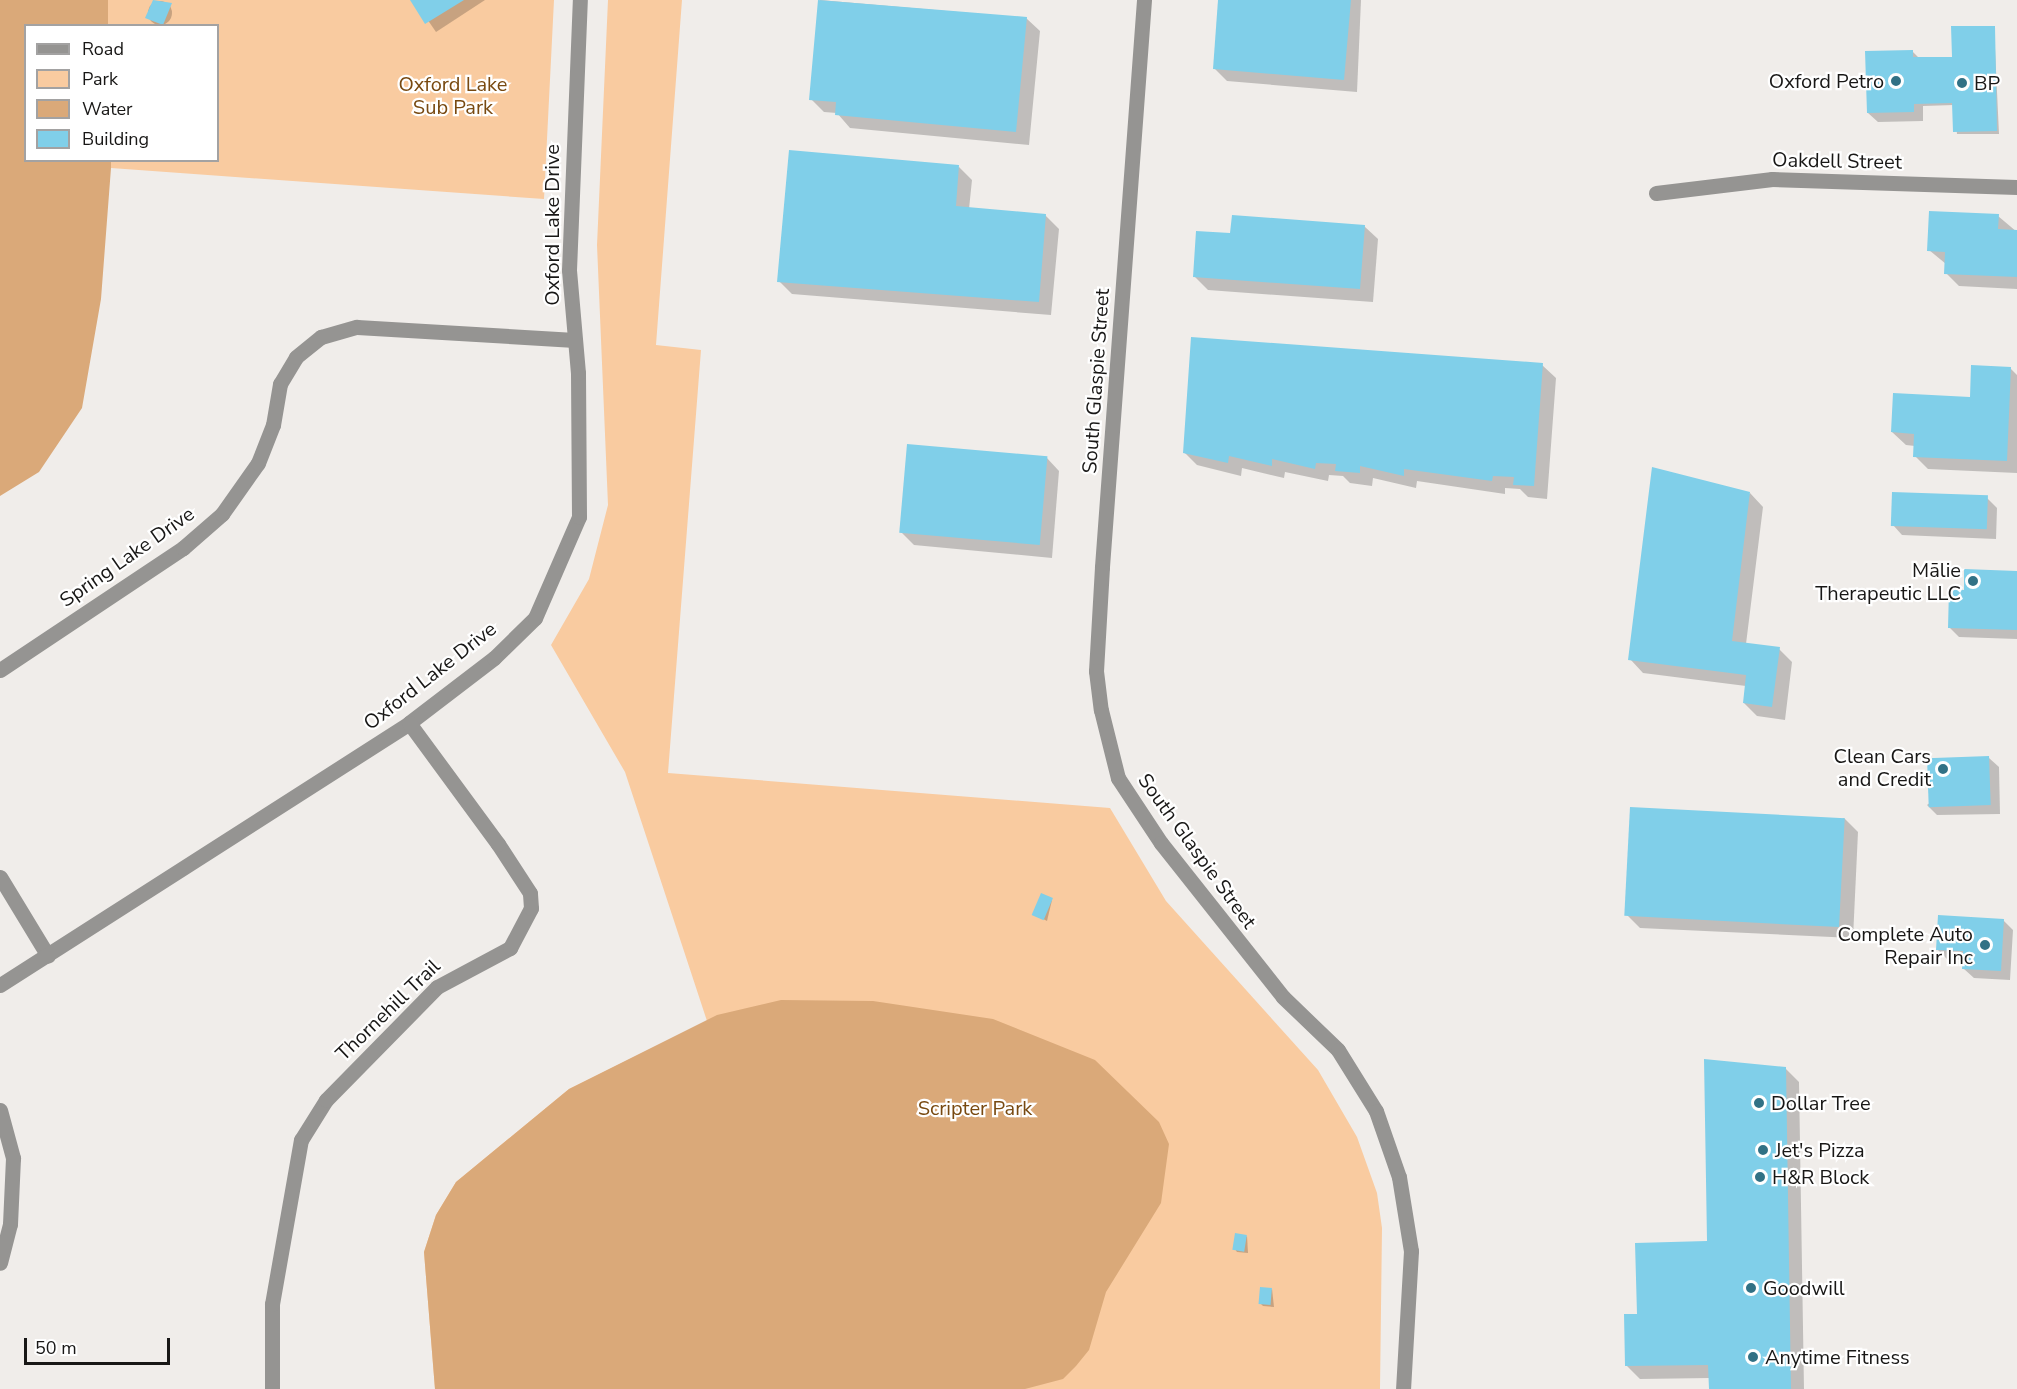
<!DOCTYPE html>
<meta charset="utf-8">
<style>
body{margin:0}
#map{position:relative;width:2017px;height:1389px;overflow:hidden;background:#f0edea;font-family:"Nunito Sans",sans-serif}
div>[style]{position:absolute}
.green>*{inset:0;background:#f9cba0}
.water>*{inset:0;background:#daa979}
.shadow>*{inset:0;background:#0003}
.round{border-radius:50%}
.building>*{inset:0;background:#80cfe9;transform-origin:0 0}
.street>*{height:15px;margin:-7.5px;padding:0 7.5px;transform-origin:7.5px;border-radius:7.5px;background:#959492}
.dots>*{width:16px;height:16px;translate:-50% -50%;box-sizing:border-box;border:3px solid #fff;border-radius:50%}
span{translate:-50% -50%;white-space:nowrap;text-align:center;line-height:1.15;-webkit-text-stroke:4.5px #fff;paint-order:stroke}
.poi-label{font-size:20px;color:#181716}
.right{translate:-100% -50%;text-align:right}
.left{translate:0 -50%;text-align:left}
.park-label{font-size:20px;color:#784910}
.street-label{font-size:20px;color:#181716}
.legend{position:absolute;left:24px;top:24px;width:195px;height:138px;box-sizing:border-box;background:#fff;border:2px solid #a3a2a2;margin:0;padding:8px 10px;list-style:none;font-size:18px;color:#181716}
.legend li{display:flex;align-items:center;gap:12px;height:30px}
.legend b{width:30px;border:2px solid #a3a2a2}
.scale{position:absolute;left:24px;top:1338px;width:146px;height:27px;box-sizing:border-box;border:3px solid #181716;border-top:0;padding-left:8px;font-size:18px;line-height:21px;white-space:nowrap;color:#181716;-webkit-text-stroke:4px #fff;paint-order:stroke}
</style>
<div id="map">
<div class="green">
<div style="clip-path:polygon(108px 0,554px 0,544px 199px,111px 168px,111px 161px,218px 160px,218px 26px,108px 25px)"></div>
<div style="clip-path:polygon(608px 0,682px 0,656px 345px,701px 350px,668px 773px,1110px 808px,1166px 901px,1318px 1070px,1357px 1137px,1377px 1193px,1382px 1228px,1380px 1389px,435px 1389px,424px 1252px,436px 1215px,456px 1182px,569px 1089px,707px 1021px,625px 772px,551px 645px,589px 579px,608px 505px,597px 245px)"></div>
</div>
<div class="water">
<div style="clip-path:polygon(0 0,108px 0,108px 25px,26px 26px,26px 160px,111px 161px,111px 168px,101px 299px,82px 408px,39px 472px,0 496px)"></div>
<div style="clip-path:polygon(781px 1000px,873px 1001px,993px 1019px,1095px 1060px,1159px 1122px,1169px 1144px,1161px 1203px,1106px 1292px,1089px 1350px,1076px 1366px,1063px 1379px,1025px 1389px,435px 1389px,424px 1252px,436px 1215px,456px 1182px,569px 1089px,717px 1015px)"></div>
</div>
<div class="shadow">
<div style="clip-path:polygon(414px 0,485px 0,436px 32px)"></div>
<div style="clip-path:polygon(820px 0,1026px 18px,1040px 31px,1029px 145px,850px 128px,837px 113px,824px 112px,811px 99px)"></div>
<div style="clip-path:polygon(1219px 0,1361px 0,1357px 92px,1227px 81px,1214px 68px)"></div>
<div class="round" style="left:148px;top:1px;width:24px;height:24px"></div>
<div style="clip-path:polygon(1994px 27px,1999px 134px,1957px 134px,1954px 105px,1923px 106px,1923px 121px,1878px 122px,1868px 113px,1912px 51px,1919px 58px,1953px 58px)"></div>
<div style="clip-path:polygon(959px 167px,972px 180px,969px 209px,1045px 215px,1059px 229px,1051px 315px,792px 294px,779px 281px)"></div>
<div style="clip-path:polygon(1998px 216px,2017px 232px,2017px 289px,1959px 286px,1946px 273px,1946px 264px,1929px 250px)"></div>
<div style="clip-path:polygon(1364px 226px,1378px 239px,1373px 302px,1208px 290px,1194px 276px,1232px 235px)"></div>
<div style="clip-path:polygon(1542px 365px,1556px 378px,1547px 499px,1528px 497px,1520px 489px,1505px 488px,1505px 494px,1417px 481px,1416px 488px,1373px 478px,1372px 486px,1350px 483px,1343px 476px,1329px 475px,1328px 481px,1285px 472px,1284px 478px,1242px 468px,1241px 476px,1197px 465px,1184px 452px)"></div>
<div style="clip-path:polygon(2010px 368px,2017px 375px,2017px 473px,1928px 469px,1915px 456px,1915px 446px,1906px 445px,1892px 432px,1972px 398px)"></div>
<div style="clip-path:polygon(1046px 457px,1059px 471px,1052px 558px,914px 545px,901px 532px)"></div>
<div style="clip-path:polygon(1750px 493px,1763px 507px,1746px 644px,1779px 649px,1792px 662px,1785px 720px,1757px 716px,1744px 703px,1746px 686px,1643px 673px,1630px 659px)"></div>
<div style="clip-path:polygon(1987px 498px,1997px 508px,1996px 539px,1902px 535px,1893px 525px)"></div>
<div style="clip-path:polygon(2017px 572px,2017px 639px,1959px 637px,1949px 627px,1965px 592px)"></div>
<div style="clip-path:polygon(1989px 758px,1999px 767px,2000px 814px,1937px 815px,1927px 805px)"></div>
<div style="clip-path:polygon(1844px 818px,1858px 832px,1853px 938px,1640px 928px,1627px 915px)"></div>
<div style="clip-path:polygon(1052px 900px,1047px 921px,1034px 914px)"></div>
<div style="clip-path:polygon(2003px 920px,2013px 930px,2010px 980px,1974px 978px,1964px 969px,1964px 960px,1947px 959px,1937px 949px)"></div>
<div style="clip-path:polygon(1785px 1068px,1799px 1082px,1804px 1389px,1710px 1389px,1710px 1378px,1640px 1379px,1626px 1365px,1638px 1315px,1709px 1243px)"></div>
<div style="clip-path:polygon(1247px 1236px,1248px 1253px,1237px 1252px,1235px 1249px)"></div>
<div style="clip-path:polygon(1272px 1289px,1274px 1307px,1263px 1306px,1260px 1303px)"></div>
</div>
<div class="building">
<div style="clip-path:polygon(153px 0,172px 3px,163px 25px,145px 18px)"></div>
<div style="clip-path:polygon(410px 0,464px 0,425px 24px)"></div>
<div style="clip-path:polygon(818px 0,1027px 17px,1016px 132px,835px 115px,836px 102px,809px 100px)"></div>
<div style="clip-path:polygon(1218px 0,1351px 0,1344px 80px,1213px 69px)"></div>
<div style="clip-path:polygon(1951px 26px,1995px 26px,1997px 131px,1953px 132px,1952px 103px,1914px 104px,1914px 112px,1867px 113px,1865px 51px,1913px 50px,1913px 57px,1952px 57px)"></div>
<div style="clip-path:polygon(789px 150px,959px 165px,956px 206px,1046px 214px,1039px 302px,777px 282px)"></div>
<div style="clip-path:polygon(1929px 211px,1999px 214px,1998px 229px,2017px 230px,2017px 277px,1944px 274px,1945px 252px,1927px 251px)"></div>
<div style="clip-path:polygon(1232px 215px,1365px 225px,1360px 289px,1193px 277px,1196px 231px,1230px 233px)"></div>
<div style="clip-path:polygon(1191px 337px,1543px 363px,1534px 486px,1513px 485px,1514px 477px,1493px 476px,1492px 481px,1404px 469px,1404px 476px,1360px 466px,1360px 473px,1335px 471px,1336px 464px,1316px 463px,1315px 469px,1272px 459px,1272px 466px,1229px 456px,1228px 463px,1183px 453px)"></div>
<div style="clip-path:polygon(1971px 365px,2011px 367px,2007px 461px,1913px 457px,1914px 434px,1891px 432px,1893px 393px,1970px 397px)"></div>
<div style="left:907px;top:444px;width:141px;height:89px;rotate:5deg"></div>
<div style="clip-path:polygon(1652px 467px,1750px 492px,1732px 641px,1780px 647px,1772px 707px,1743px 703px,1746px 675px,1628px 660px)"></div>
<div style="left:1892px;top:492px;width:96px;height:34px;rotate:2deg"></div>
<div style="clip-path:polygon(1964px 569px,2017px 571px,2017px 630px,1948px 628px,1949px 589px,1964px 590px)"></div>
<div style="left:1989px;top:756px;width:49px;height:62px;rotate:88deg"></div>
<div style="left:1630px;top:807px;width:215px;height:109px;rotate:3deg"></div>
<div style="left:1041px;top:893px;width:13px;height:24px;rotate:23deg"></div>
<div style="clip-path:polygon(1938px 915px,2004px 919px,2001px 971px,1962px 969px,1963px 951px,1936px 950px)"></div>
<div style="clip-path:polygon(1704px 1059px,1786px 1067px,1791px 1389px,1709px 1389px,1708px 1365px,1625px 1366px,1624px 1314px,1637px 1314px,1635px 1243px,1707px 1241px)"></div>
<div style="left:1235px;top:1233px;width:12px;height:17px;rotate:9deg"></div>
<div style="left:1260px;top:1287px;width:12px;height:17px;rotate:5deg"></div>
</div>
<div class="street">
<div style="left:1144px;top:0;width:569px;rotate:94.24deg"></div>
<div style="left:1102px;top:567px;width:104px;rotate:93.3deg"></div>
<div style="left:1096px;top:671px;width:39px;rotate:83deg"></div>
<div style="left:1101px;top:710px;width:70px;rotate:76deg"></div>
<div style="left:1118px;top:778px;width:78px;rotate:56.5deg"></div>
<div style="left:1161px;top:843px;width:196px;rotate:51.6deg"></div>
<div style="left:1283px;top:997px;width:76px;rotate:43.9deg"></div>
<div style="left:1338px;top:1050px;width:72px;rotate:58.1deg"></div>
<div style="left:1376px;top:1111px;width:70px;rotate:70.8deg"></div>
<div style="left:1399px;top:1177px;width:75px;rotate:80.8deg"></div>
<div style="left:1411px;top:1251px;width:138px;rotate:93.3deg"></div>
<div style="left:1656px;top:193px;width:117px;rotate:-6.9deg"></div>
<div style="left:1772px;top:179px;width:245px;rotate:1.9deg"></div>
<div style="left:0;top:670px;width:220px;rotate:-33.7deg"></div>
<div style="left:183px;top:548px;width:52px;rotate:-41.1deg"></div>
<div style="left:222px;top:514px;width:62px;rotate:-54.8deg"></div>
<div style="left:258px;top:463px;width:41px;rotate:-68.5deg"></div>
<div style="left:273px;top:425px;width:42px;rotate:-80.3deg"></div>
<div style="left:280px;top:384px;width:31px;rotate:-59deg"></div>
<div style="left:296px;top:357px;width:32px;rotate:-39deg"></div>
<div style="left:321px;top:337px;width:37px;rotate:-16deg"></div>
<div style="left:357px;top:327px;width:218px;rotate:3.4deg"></div>
<div style="left:0;top:877px;width:92px;rotate:58.7deg"></div>
<div style="left:0;top:985px;width:486px;rotate:-32.6deg"></div>
<div style="left:409px;top:723px;width:107px;rotate:-37.4deg"></div>
<div style="left:494px;top:658px;width:57px;rotate:-44.3deg"></div>
<div style="left:535px;top:618px;width:110px;rotate:-66.5deg"></div>
<div style="left:579px;top:517px;width:144px;rotate:-90.4deg"></div>
<div style="left:578px;top:373px;width:103px;rotate:-95deg"></div>
<div style="left:569px;top:270px;width:270px;rotate:-87.7deg"></div>
<div style="left:0;top:1110px;width:50px;rotate:74.8deg"></div>
<div style="left:13px;top:1158px;width:66px;rotate:92.6deg"></div>
<div style="left:10px;top:1224px;width:40px;rotate:104.4deg"></div>
<div style="left:272px;top:1389px;width:85px;rotate:-90deg"></div>
<div style="left:272px;top:1304px;width:167px;rotate:-80deg"></div>
<div style="left:301px;top:1140px;width:47px;rotate:-58deg"></div>
<div style="left:326px;top:1100px;width:158px;rotate:-45.5deg"></div>
<div style="left:437px;top:987px;width:83px;rotate:-28.1deg"></div>
<div style="left:510px;top:948px;width:45px;rotate:-62.3deg"></div>
<div style="left:531px;top:908px;width:15px;rotate:-94deg"></div>
<div style="left:530px;top:893px;width:59px;rotate:-123.1deg"></div>
<div style="left:498px;top:844px;width:150px;rotate:-126.3deg"></div>
</div>
<div class="dots">
<div style="left:1896px;top:81px;background:#317185"></div>
<div style="left:1962px;top:83px;background:#317185"></div>
<div style="left:1973px;top:581px;background:#317185"></div>
<div style="left:1943px;top:769px;background:#317185"></div>
<div style="left:1985px;top:945px;background:#317185"></div>
<div style="left:1759px;top:1103px;background:#317185"></div>
<div style="left:1763px;top:1150px;background:#317185"></div>
<div style="left:1760px;top:1177px;background:#317185"></div>
<div style="left:1751px;top:1288px;background:#317185"></div>
<div style="left:1753px;top:1357px;background:#317185"></div>
</div>
<div class="poi-label">
<span class="right" style="left:1884px;top:81px">Oxford Petro</span>
<span class="left" style="left:1974px;top:83px">BP</span>
<span class="right" style="left:1961px;top:582px">Mālie<br>Therapeutic LLC</span>
<span class="right" style="left:1931px;top:768px">Clean Cars<br>and Credit</span>
<span class="right" style="left:1973px;top:946px">Complete Auto<br>Repair Inc</span>
<span class="left" style="left:1771px;top:1103px">Dollar Tree</span>
<span class="left" style="left:1775px;top:1150px">Jet's Pizza</span>
<span class="left" style="left:1772px;top:1177px">H&amp;R Block</span>
<span class="left" style="left:1763px;top:1288px">Goodwill</span>
<span class="left" style="left:1765px;top:1357px">Anytime Fitness</span>
</div>
<div class="park-label">
<span style="left:453px;top:96px">Oxford Lake<br>Sub Park</span>
<span style="left:975px;top:1108px">Scripter Park</span>
</div>
<div class="street-label">
<span style="left:1837px;top:161px;rotate:1deg">Oakdell Street</span>
<span style="left:552px;top:225px;rotate:-90deg">Oxford Lake Drive</span>
<span style="left:1096px;top:381px;rotate:-86deg">South Glaspie Street</span>
<span style="left:127px;top:557px;rotate:-35deg">Spring Lake Drive</span>
<span style="left:430px;top:676px;rotate:-38deg">Oxford Lake Drive</span>
<span style="left:1197px;top:851px;rotate:54deg">South Glaspie Street</span>
<span style="left:388px;top:1010px;rotate:-44deg">Thornehill Trail</span>
</div>
<ul class="legend">
<li><b style="height:8px;background:#959492"></b>Road</li>
<li><b style="height:16px;background:#f9cba0"></b>Park</li>
<li><b style="height:16px;background:#daa979"></b>Water</li>
<li><b style="height:16px;background:#80cfe9"></b>Building</li>
</ul>
<div class="scale">50 m</div>
</div>
